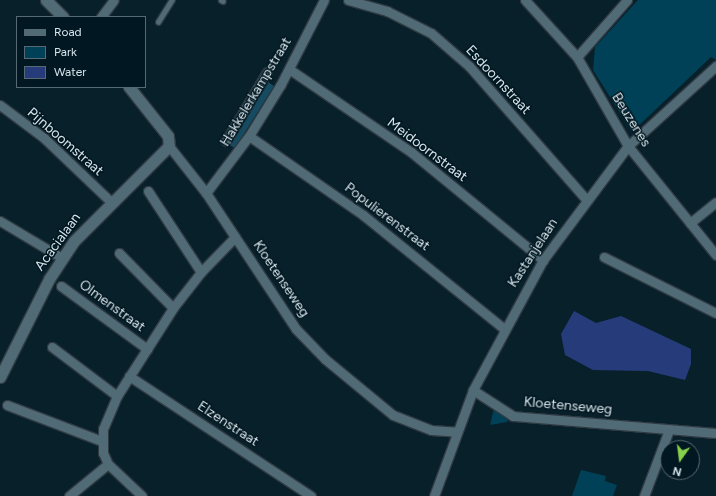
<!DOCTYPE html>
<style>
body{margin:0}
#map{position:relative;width:716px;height:496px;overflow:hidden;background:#08202a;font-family:Figtree,sans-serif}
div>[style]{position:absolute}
.green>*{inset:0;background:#004157}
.forest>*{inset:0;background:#154b61}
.water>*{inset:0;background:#263c7a}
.roads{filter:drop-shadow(1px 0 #2f3a43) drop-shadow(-1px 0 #2f3a43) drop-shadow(0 1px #2f3a43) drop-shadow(0 -1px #2f3a43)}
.service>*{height:4.5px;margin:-2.25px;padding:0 2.25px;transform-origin:2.25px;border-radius:2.25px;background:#516b76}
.minor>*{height:9px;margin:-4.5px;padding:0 4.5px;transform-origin:4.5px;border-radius:4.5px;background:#516b76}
.tertiary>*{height:11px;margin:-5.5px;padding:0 5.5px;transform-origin:5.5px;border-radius:5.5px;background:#516b76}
span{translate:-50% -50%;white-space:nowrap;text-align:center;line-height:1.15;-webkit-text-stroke:3px #011721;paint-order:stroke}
.street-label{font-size:14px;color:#d7e5eb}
.legend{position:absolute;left:16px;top:16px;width:130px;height:72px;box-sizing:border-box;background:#011721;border:1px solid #576972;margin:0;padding:5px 7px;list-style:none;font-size:12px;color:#d7e5eb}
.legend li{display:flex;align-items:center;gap:8px;height:20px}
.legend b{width:20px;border:1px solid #576972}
.north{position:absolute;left:660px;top:440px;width:40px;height:40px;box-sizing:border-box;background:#011721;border:1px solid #576972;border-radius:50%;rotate:194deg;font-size:11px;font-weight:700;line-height:16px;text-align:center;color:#d7e5eb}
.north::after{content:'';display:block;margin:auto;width:14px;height:18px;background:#88cf4a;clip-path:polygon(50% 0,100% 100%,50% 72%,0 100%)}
</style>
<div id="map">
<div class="green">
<div style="clip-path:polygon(638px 0,716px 0,716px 60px,711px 57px,632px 132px,593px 70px,595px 47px)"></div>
<div style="clip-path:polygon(494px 408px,509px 419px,507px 422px,490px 425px)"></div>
<div style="clip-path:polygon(581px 470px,606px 476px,605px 481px,617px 485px,613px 496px,572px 496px)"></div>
</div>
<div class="forest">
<div style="clip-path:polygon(265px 80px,274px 86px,235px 148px,229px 145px,243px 122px,240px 120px)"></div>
</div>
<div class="water">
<div style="clip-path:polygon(574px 311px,596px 323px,621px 316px,691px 349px,691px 364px,685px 380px,648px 371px,593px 370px,565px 355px,561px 334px)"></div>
</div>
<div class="roads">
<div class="service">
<div style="left:221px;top:0;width:2px;rotate:27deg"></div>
<div style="left:158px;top:22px;width:26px;rotate:-58deg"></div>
</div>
<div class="minor">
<div style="left:348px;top:0;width:41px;rotate:15.8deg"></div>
<div style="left:387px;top:11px;width:49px;rotate:26.6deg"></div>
<div style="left:431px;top:33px;width:50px;rotate:41deg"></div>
<div style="left:469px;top:66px;width:177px;rotate:48.7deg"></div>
<div style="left:525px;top:0;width:77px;rotate:47.6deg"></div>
<div style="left:577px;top:57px;width:103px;rotate:60.2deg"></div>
<div style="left:628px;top:146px;width:140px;rotate:51.1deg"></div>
<div style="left:101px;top:17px;width:21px;rotate:-53deg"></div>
<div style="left:577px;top:57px;width:76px;rotate:-48.7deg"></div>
<div style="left:289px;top:69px;width:148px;rotate:34.2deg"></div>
<div style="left:411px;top:152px;width:171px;rotate:39.3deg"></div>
<div style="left:0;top:105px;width:55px;rotate:36.9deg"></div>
<div style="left:44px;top:138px;width:91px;rotate:43.7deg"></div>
<div style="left:249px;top:136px;width:139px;rotate:34.7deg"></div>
<div style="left:363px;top:215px;width:180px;rotate:38.9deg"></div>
<div style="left:226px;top:141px;width:80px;rotate:-59.3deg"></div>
<div style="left:169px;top:146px;width:60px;rotate:51.8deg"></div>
<div style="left:206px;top:193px;width:163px;rotate:56.5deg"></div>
<div style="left:296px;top:329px;width:42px;rotate:46deg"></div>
<div style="left:325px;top:359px;width:88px;rotate:39.5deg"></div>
<div style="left:393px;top:415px;width:41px;rotate:21.5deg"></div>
<div style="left:431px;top:430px;width:26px;rotate:4deg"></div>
<div style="left:148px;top:191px;width:97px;rotate:56.8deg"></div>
<div style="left:206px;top:193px;width:71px;rotate:-53deg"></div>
<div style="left:249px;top:136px;width:61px;rotate:-58.4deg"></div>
<div style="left:281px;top:84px;width:94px;rotate:-62.9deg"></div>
<div style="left:0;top:221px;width:72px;rotate:30.8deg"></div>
<div style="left:690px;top:223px;width:33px;rotate:-39deg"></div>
<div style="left:119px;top:253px;width:77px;rotate:45.5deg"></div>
<div style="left:604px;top:257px;width:125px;rotate:26.6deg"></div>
<div style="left:61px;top:286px;width:107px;rotate:36.2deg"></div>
<div style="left:52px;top:347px;width:81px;rotate:37deg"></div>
<div style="left:129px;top:376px;width:218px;rotate:33.4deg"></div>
<div style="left:473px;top:390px;width:48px;rotate:33deg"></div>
<div style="left:513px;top:416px;width:204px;rotate:4.8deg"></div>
<div style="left:7px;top:405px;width:102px;rotate:20.8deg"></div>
<div style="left:69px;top:496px;width:50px;rotate:-39.4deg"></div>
<div style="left:142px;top:496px;width:47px;rotate:-136.7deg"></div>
<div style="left:108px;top:464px;width:12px;rotate:-114deg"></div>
<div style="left:103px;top:453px;width:24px;rotate:-90deg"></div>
<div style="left:103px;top:429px;width:36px;rotate:-67deg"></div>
<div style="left:117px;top:396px;width:104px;rotate:-57.5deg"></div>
<div style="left:173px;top:308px;width:46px;rotate:-52.1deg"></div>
<div style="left:201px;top:272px;width:49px;rotate:-45.8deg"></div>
<div style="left:434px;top:496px;width:113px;rotate:-69.8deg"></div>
<div style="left:473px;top:390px;width:148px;rotate:-61.7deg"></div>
<div style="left:543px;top:260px;width:142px;rotate:-53.3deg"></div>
<div style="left:628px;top:146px;width:119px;rotate:-42.3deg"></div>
<div style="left:644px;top:496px;width:71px;rotate:-69.3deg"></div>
</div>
<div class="tertiary">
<div style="left:46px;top:0;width:24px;rotate:45deg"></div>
<div style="left:0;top:377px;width:110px;rotate:-63.4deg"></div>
<div style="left:49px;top:279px;width:45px;rotate:-56.7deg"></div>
<div style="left:74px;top:241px;width:134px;rotate:-45deg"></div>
<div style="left:169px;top:146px;width:10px;rotate:-96deg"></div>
<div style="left:168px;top:136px;width:63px;rotate:-128.5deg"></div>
</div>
</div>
<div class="street-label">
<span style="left:498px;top:80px;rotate:47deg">Esdoornstraat</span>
<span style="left:256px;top:92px;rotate:-59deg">Hakkelerkampstraat</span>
<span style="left:631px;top:120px;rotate:58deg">Beuzenes</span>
<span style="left:65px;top:142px;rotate:41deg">Pijnboomstraat</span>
<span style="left:427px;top:150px;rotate:37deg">Meidoornstraat</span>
<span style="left:387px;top:217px;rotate:37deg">Populierenstraat</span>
<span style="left:58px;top:242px;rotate:-54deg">Acacialaan</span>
<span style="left:533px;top:253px;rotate:-57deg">Kastanjelaan</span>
<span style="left:281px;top:279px;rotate:56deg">Kloetenseweg</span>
<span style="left:112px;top:306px;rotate:36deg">Olmenstraat</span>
<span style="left:568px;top:406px;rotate:5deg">Kloetenseweg</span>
<span style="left:228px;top:424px;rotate:33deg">Elzenstraat</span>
</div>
<ul class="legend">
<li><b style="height:5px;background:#516b76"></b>Road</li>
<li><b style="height:11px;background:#004157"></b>Park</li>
<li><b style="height:11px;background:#263c7a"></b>Water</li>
</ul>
<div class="north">N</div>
</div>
